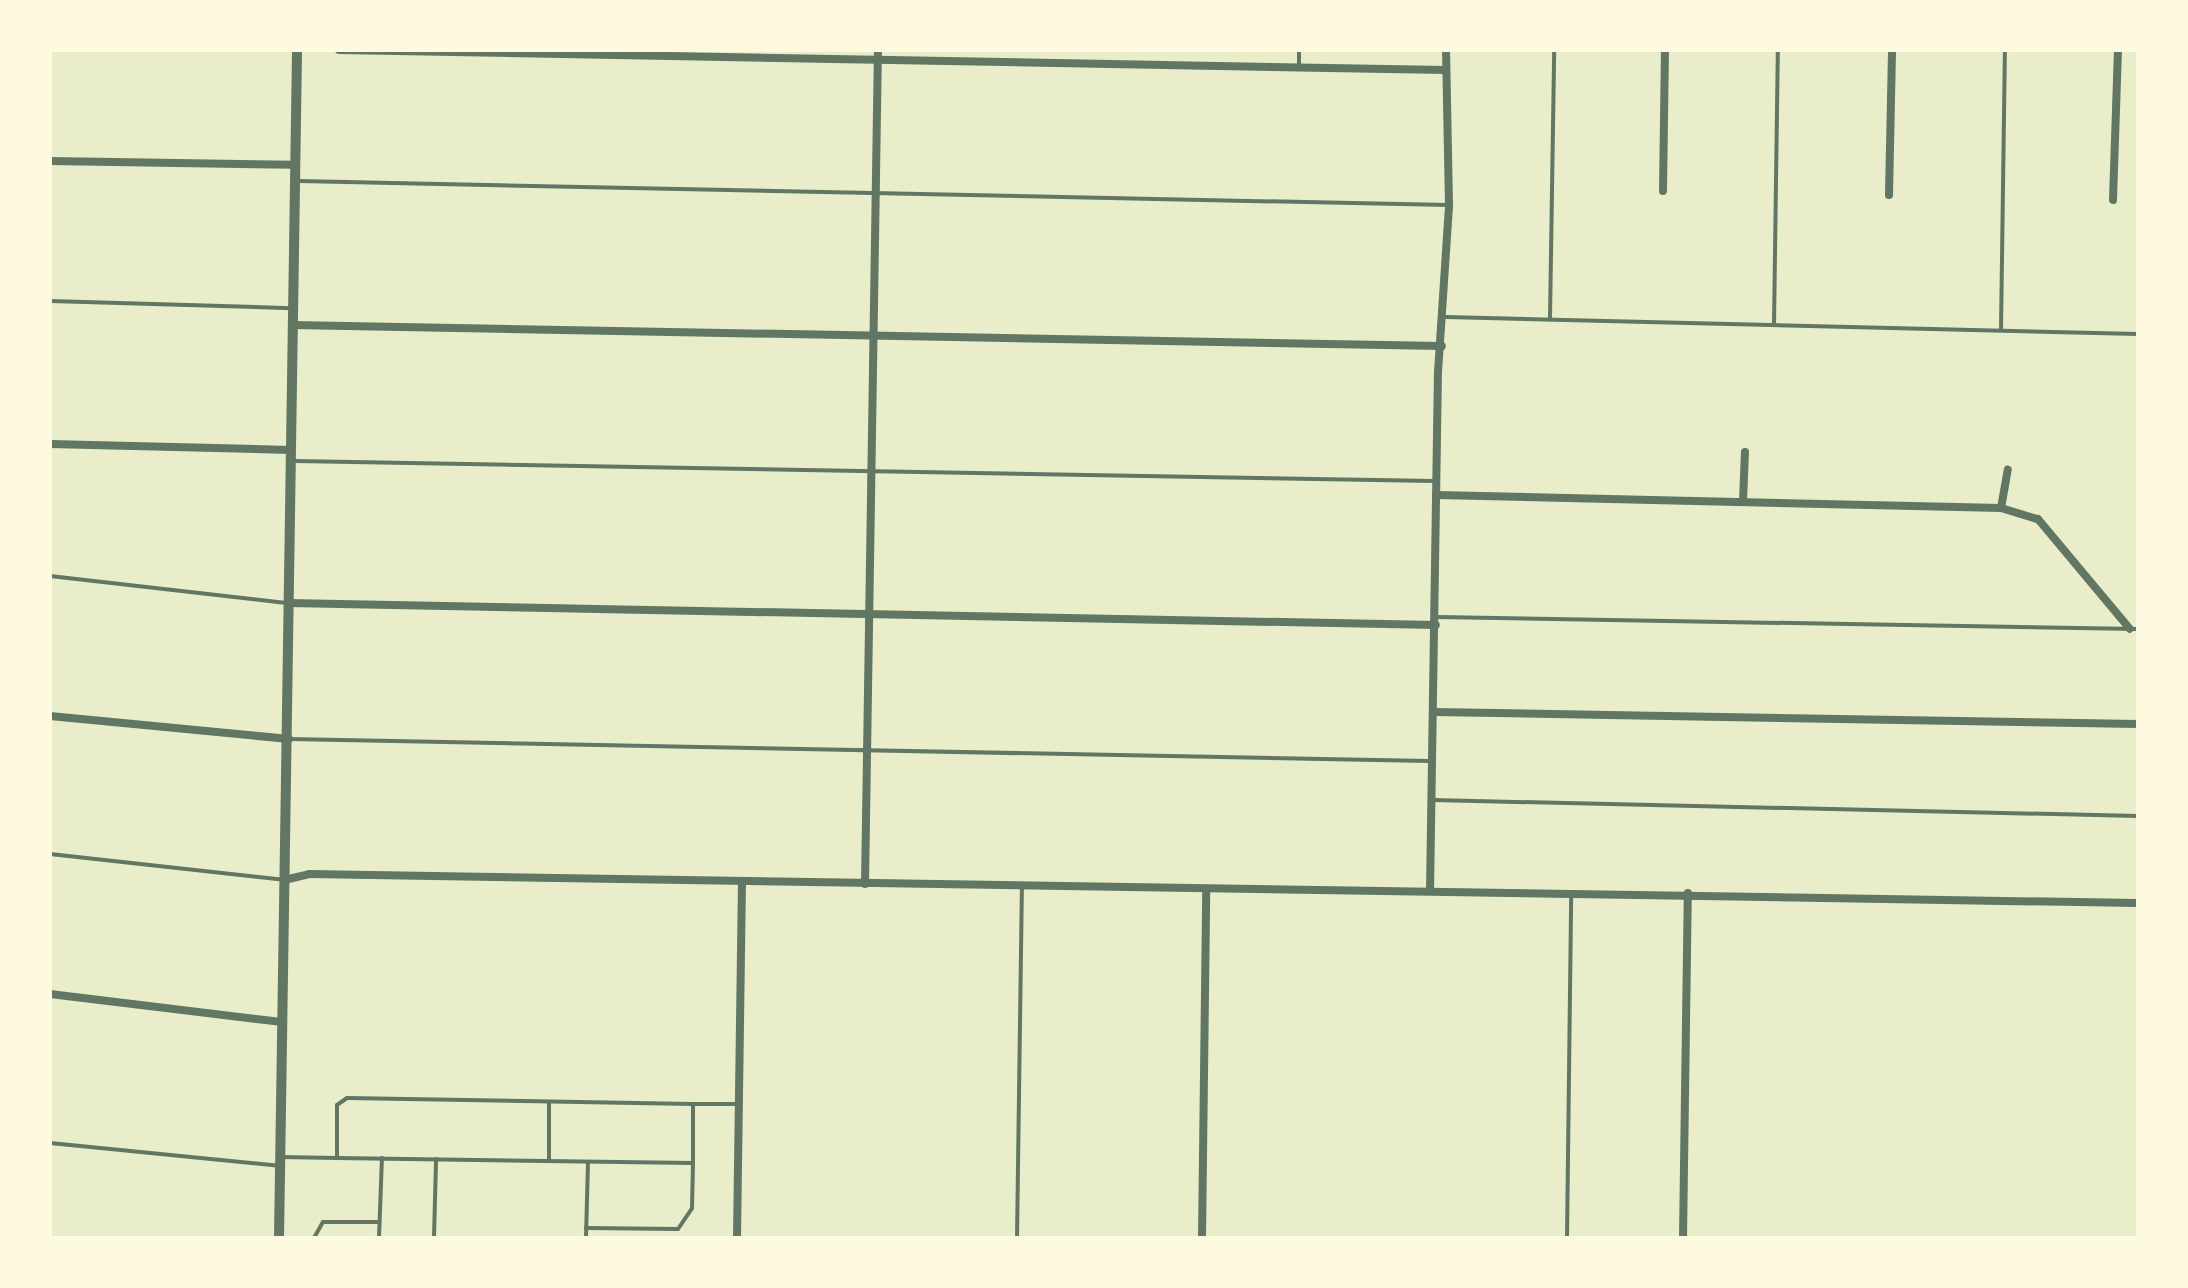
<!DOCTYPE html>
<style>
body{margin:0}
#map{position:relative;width:2188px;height:1288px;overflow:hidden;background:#e9edc9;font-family:"Source Serif 4",serif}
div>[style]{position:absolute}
.service>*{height:4px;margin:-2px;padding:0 2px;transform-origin:2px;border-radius:2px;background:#617663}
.minor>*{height:8px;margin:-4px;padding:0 4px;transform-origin:4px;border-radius:4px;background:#617663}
.tertiary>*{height:10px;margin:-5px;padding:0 5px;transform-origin:5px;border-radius:5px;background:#617663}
span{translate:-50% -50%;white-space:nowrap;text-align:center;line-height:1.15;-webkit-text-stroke:10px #fefae0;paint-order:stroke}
.frame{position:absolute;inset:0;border:52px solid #fefae0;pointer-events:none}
</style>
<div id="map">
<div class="service">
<div style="left:1299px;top:65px;width:15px;rotate:-90deg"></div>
<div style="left:299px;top:181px;width:1150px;rotate:1.2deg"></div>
<div style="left:50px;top:301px;width:242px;rotate:1.7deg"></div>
<div style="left:1446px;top:317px;width:692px;rotate:1.41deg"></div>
<div style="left:1550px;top:318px;width:268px;rotate:-89.1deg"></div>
<div style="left:1774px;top:325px;width:275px;rotate:-89.2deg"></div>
<div style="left:2001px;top:330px;width:280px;rotate:-89.2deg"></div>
<div style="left:295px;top:461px;width:1140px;rotate:1.01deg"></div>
<div style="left:50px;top:576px;width:240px;rotate:6.5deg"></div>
<div style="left:1436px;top:617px;width:702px;rotate:0.98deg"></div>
<div style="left:289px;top:739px;width:1140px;rotate:1.11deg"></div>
<div style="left:1432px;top:800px;width:706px;rotate:1.3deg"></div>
<div style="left:50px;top:854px;width:235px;rotate:6.3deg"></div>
<div style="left:2138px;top:901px;width:45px;rotate:-90deg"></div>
<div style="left:693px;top:1104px;width:45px"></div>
<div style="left:50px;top:1143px;width:230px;rotate:5.7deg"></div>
<div style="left:280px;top:1157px;width:57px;rotate:1deg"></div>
<div style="left:337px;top:1158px;width:356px;rotate:0.8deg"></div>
<div style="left:693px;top:1163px;width:59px;rotate:-90deg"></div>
<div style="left:693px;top:1104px;width:346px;rotate:-179deg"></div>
<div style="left:347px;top:1098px;width:12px;rotate:145deg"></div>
<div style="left:337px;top:1105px;width:53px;rotate:90deg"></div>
<div style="left:549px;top:1161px;width:59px;rotate:-90deg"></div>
<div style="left:586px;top:1228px;width:92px;rotate:0.6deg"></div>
<div style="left:678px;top:1229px;width:25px;rotate:-56deg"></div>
<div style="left:692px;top:1208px;width:45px;rotate:-88.7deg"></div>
<div style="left:314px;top:1238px;width:18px;rotate:-61deg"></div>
<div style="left:323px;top:1222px;width:56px"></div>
<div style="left:379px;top:1238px;width:80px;rotate:-87.9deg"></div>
<div style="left:434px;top:1238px;width:79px;rotate:-88.5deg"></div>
<div style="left:586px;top:1238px;width:76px;rotate:-88.5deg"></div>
<div style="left:1017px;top:1238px;width:352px;rotate:-89.2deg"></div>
<div style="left:1567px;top:1238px;width:341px;rotate:-89.3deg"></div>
</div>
<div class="minor">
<div style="left:339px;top:50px;width:1107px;rotate:1.04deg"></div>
<div style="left:50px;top:161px;width:245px;rotate:0.9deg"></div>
<div style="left:1663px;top:191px;width:141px;rotate:-89.2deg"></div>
<div style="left:1889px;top:195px;width:145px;rotate:-88.8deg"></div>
<div style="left:2113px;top:200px;width:150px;rotate:-88.1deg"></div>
<div style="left:292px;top:325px;width:1150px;rotate:1.05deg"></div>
<div style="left:50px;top:444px;width:241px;rotate:1.4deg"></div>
<div style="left:1436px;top:495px;width:565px;rotate:1.32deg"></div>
<div style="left:2001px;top:508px;width:39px;rotate:-80deg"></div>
<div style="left:1743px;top:501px;width:49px;rotate:-87.7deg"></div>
<div style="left:2001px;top:508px;width:39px;rotate:17deg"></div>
<div style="left:2038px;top:519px;width:143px;rotate:50.1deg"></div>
<div style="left:288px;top:603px;width:1148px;rotate:1.1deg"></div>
<div style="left:1434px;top:712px;width:704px;rotate:0.98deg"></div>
<div style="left:50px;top:716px;width:240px;rotate:5.5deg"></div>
<div style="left:284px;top:880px;width:26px;rotate:-13deg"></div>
<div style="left:309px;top:874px;width:1829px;rotate:0.91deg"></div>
<div style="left:865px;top:884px;width:834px;rotate:-89.11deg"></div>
<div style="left:1430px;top:891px;width:519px;rotate:-89.12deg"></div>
<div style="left:1438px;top:372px;width:167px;rotate:-86.2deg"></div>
<div style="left:1449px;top:205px;width:155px;rotate:-91.1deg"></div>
<div style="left:50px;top:994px;width:234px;rotate:6.9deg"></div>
<div style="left:737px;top:1238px;width:356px;rotate:-89.2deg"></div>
<div style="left:1202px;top:1238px;width:349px;rotate:-89.3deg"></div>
<div style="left:1683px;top:1238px;width:345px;rotate:-89.2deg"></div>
</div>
<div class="tertiary">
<div style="left:279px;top:1238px;width:1188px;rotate:-89.13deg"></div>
</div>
<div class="frame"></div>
</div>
